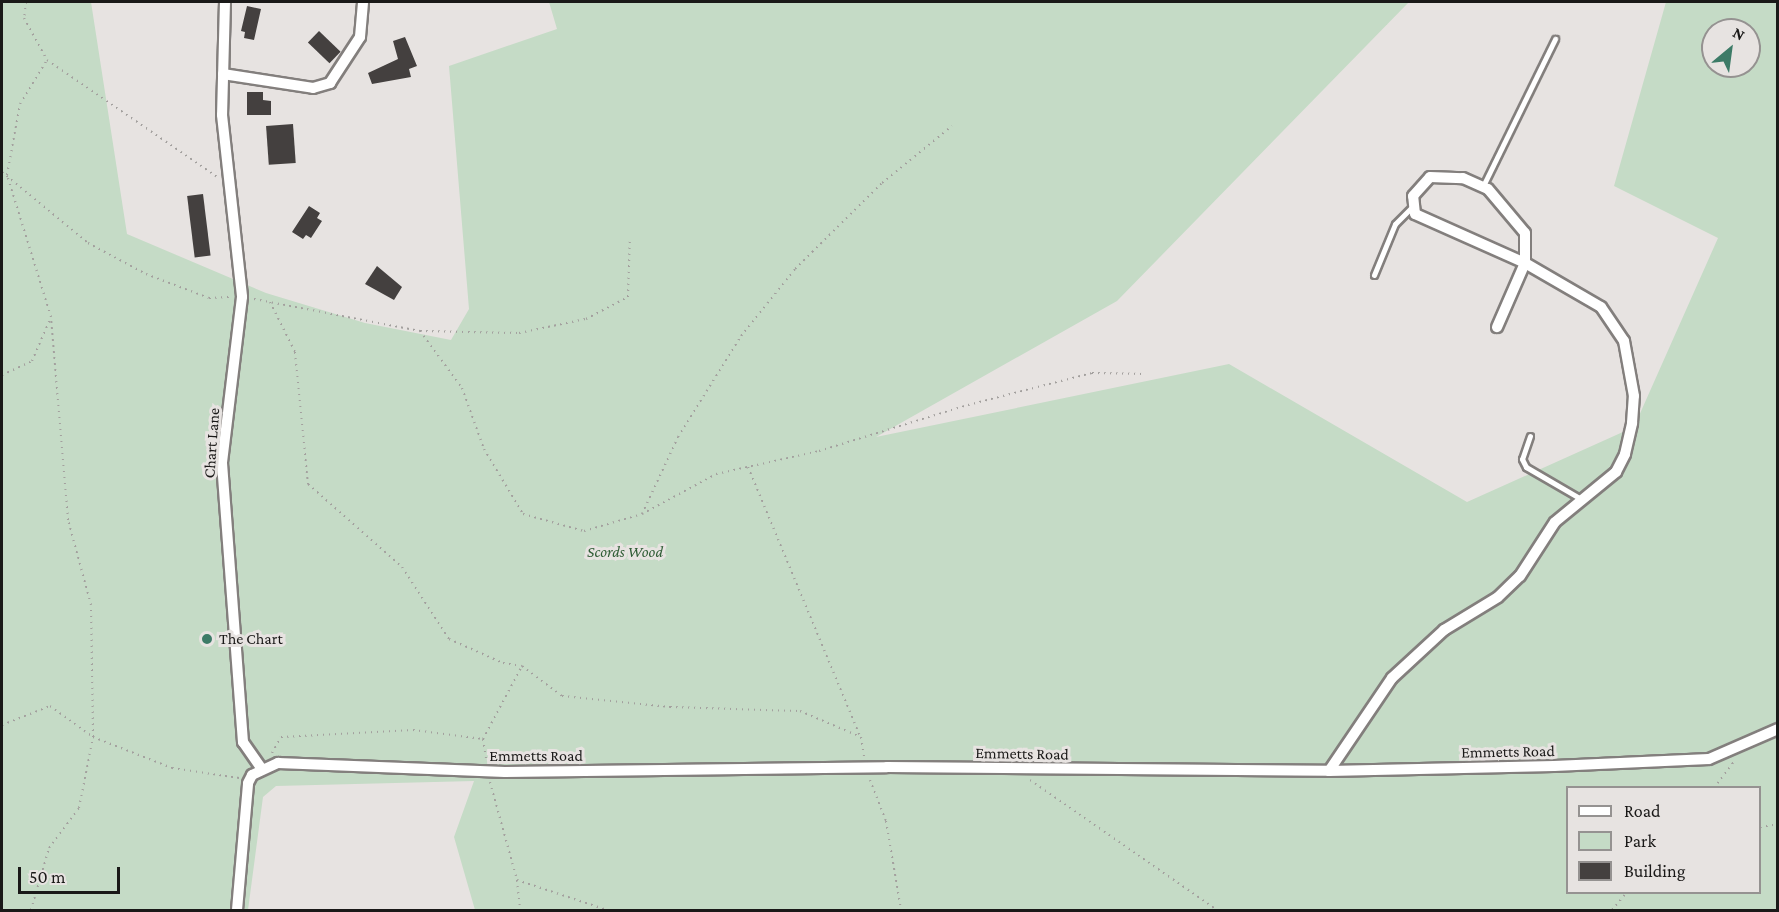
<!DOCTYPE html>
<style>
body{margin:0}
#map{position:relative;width:1779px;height:912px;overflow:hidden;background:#e7e3e1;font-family:"Crimson Pro",serif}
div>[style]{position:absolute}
.green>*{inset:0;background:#c5dbc6}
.building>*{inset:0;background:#44403f;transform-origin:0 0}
.path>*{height:2px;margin-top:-1px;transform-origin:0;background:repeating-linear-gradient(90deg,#a3a09e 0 1.5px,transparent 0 6px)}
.roads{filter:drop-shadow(2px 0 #837f7d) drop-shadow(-2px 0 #837f7d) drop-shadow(0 2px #837f7d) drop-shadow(0 -2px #837f7d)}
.service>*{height:5px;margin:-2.5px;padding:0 2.5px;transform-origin:2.5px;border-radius:2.5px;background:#fff}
.minor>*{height:10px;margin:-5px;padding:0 5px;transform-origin:5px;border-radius:5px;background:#fff}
.dots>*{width:16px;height:16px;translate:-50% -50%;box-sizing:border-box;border:3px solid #e7e3e1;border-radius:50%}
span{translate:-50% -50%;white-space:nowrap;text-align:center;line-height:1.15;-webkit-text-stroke:6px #e7e3e1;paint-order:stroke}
.street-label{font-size:16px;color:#1a1918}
.park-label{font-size:16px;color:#305d36;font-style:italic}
.poi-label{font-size:16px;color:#1a1918}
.left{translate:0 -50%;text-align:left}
.frame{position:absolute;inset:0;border:3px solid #1a1918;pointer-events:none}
.legend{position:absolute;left:1566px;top:786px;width:195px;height:108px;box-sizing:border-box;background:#e7e3e1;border:2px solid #959291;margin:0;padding:8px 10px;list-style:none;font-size:18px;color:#1a1918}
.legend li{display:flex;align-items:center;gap:12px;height:30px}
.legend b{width:30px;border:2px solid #959291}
.north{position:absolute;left:1701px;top:18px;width:60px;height:60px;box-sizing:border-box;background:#e7e3e1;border:2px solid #959291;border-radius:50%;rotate:29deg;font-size:16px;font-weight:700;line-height:24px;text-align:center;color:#1a1918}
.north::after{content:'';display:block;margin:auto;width:21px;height:27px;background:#3d7b67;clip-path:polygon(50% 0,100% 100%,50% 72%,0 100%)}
.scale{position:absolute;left:18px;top:867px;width:102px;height:27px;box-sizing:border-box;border:3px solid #1a1918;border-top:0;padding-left:8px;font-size:18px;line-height:21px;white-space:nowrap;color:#1a1918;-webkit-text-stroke:4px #e7e3e1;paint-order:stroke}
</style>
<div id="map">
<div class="green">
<div style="clip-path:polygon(evenodd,2px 2px,91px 2px,127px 234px,266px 293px,365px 323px,451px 340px,469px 309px,449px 66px,557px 29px,549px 2px,1409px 2px,1117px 301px,876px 437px,1229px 364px,1467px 502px,1634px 427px,1718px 238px,1614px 186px,1666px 2px,1777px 2px,1777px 910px,475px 910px,454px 837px,474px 781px,276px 786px,263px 797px,248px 910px,2px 910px,2px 2px,1713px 30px,1749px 30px,1749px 66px,1713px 66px,1713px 30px,2px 2px,1568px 788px,1760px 788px,1760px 892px,1568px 892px,1568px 788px)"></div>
</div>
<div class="building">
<div style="clip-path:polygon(247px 6px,261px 9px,254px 40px,244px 38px,245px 32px,241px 31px)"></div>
<div style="left:319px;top:31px;width:30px;height:16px;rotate:44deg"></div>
<div style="clip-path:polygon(405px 37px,417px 66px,409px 69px,411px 77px,372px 84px,368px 73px,398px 59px,393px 41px)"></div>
<div style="clip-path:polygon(247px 92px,263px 92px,263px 100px,271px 101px,271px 115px,247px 115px)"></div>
<div style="left:293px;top:124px;width:39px;height:27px;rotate:86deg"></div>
<div style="left:203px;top:194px;width:62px;height:16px;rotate:83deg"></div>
<div style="clip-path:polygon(309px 206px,320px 213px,317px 218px,322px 221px,311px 238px,306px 235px,303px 239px,292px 232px)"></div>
<div style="clip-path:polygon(377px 266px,402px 287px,394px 300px,365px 284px)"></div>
</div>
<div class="path">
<div style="left:26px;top:2px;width:16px;rotate:97deg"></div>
<div style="left:24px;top:18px;width:48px;rotate:61.3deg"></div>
<div style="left:47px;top:60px;width:206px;rotate:34.5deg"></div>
<div style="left:2px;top:172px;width:112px;rotate:39.5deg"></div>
<div style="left:88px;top:243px;width:66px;rotate:28.1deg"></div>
<div style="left:146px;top:274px;width:67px;rotate:20.9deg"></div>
<div style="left:209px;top:298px;width:22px;rotate:-3deg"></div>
<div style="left:254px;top:299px;width:169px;rotate:10.9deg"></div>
<div style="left:420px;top:331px;width:99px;rotate:1.2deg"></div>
<div style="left:519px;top:333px;width:68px;rotate:-11.8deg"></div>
<div style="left:586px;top:319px;width:47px;rotate:-27.6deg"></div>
<div style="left:628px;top:297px;width:60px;rotate:-88.1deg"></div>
<div style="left:270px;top:302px;width:56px;rotate:63.4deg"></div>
<div style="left:295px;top:352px;width:133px;rotate:84.4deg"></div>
<div style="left:308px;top:484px;width:125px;rotate:41.4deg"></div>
<div style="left:402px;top:567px;width:86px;rotate:56.9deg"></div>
<div style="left:449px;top:639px;width:59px;rotate:24deg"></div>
<div style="left:503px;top:663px;width:19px;rotate:9deg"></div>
<div style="left:522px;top:666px;width:50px;rotate:36.9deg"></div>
<div style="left:562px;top:696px;width:109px;rotate:5.8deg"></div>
<div style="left:670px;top:707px;width:130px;rotate:1.8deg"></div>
<div style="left:800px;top:711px;width:66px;rotate:23.1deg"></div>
<div style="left:861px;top:737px;width:20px;rotate:81deg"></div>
<div style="left:420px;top:331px;width:71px;rotate:53.6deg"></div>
<div style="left:462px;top:388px;width:65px;rotate:70.2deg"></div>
<div style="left:484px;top:449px;width:76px;rotate:59deg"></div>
<div style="left:523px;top:514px;width:63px;rotate:15.6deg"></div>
<div style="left:584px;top:531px;width:60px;rotate:-16.3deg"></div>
<div style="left:642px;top:514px;width:84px;rotate:-28.4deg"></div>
<div style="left:716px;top:474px;width:106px;rotate:-12.6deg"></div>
<div style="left:819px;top:451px;width:156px;rotate:-17.2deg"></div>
<div style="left:968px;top:405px;width:128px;rotate:-14.5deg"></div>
<div style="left:1092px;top:373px;width:52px;rotate:1.1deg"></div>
<div style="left:2px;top:375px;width:33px;rotate:-25deg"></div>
<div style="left:32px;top:361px;width:48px;rotate:-66.6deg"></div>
<div style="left:748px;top:467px;width:291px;rotate:67.4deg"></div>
<div style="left:642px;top:514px;width:85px;rotate:-64.9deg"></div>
<div style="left:678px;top:437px;width:119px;rotate:-58deg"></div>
<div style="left:741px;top:336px;width:86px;rotate:-51.1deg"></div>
<div style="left:795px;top:269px;width:122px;rotate:-44.7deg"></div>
<div style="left:882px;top:183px;width:90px;rotate:-39.2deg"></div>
<div style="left:2px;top:725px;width:52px;rotate:-21.6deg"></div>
<div style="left:50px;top:706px;width:53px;rotate:35.8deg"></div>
<div style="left:93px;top:737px;width:85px;rotate:21.4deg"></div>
<div style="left:172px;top:768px;width:68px;rotate:8.5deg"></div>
<div style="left:483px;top:739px;width:83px;rotate:-61.9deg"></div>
<div style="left:272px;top:753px;width:18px;rotate:-61deg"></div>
<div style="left:281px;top:737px;width:132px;rotate:-3deg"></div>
<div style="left:413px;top:730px;width:71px;rotate:7.3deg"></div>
<div style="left:483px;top:739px;width:20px;rotate:81deg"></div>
<div style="left:870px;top:780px;width:44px;rotate:68.7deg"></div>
<div style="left:886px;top:821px;width:90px;rotate:80.4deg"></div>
<div style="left:1030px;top:780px;width:228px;rotate:34.8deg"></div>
<div style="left:490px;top:782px;width:102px;rotate:74.6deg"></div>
<div style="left:517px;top:880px;width:30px;rotate:84deg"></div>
<div style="left:1714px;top:788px;width:34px;rotate:-53deg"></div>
<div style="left:1760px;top:827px;width:18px;rotate:-9deg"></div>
<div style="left:517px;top:880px;width:95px;rotate:18.4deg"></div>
<div style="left:31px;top:910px;width:65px;rotate:-73.8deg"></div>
<div style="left:49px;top:848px;width:50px;rotate:-53.1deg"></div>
<div style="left:79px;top:808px;width:72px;rotate:-78.8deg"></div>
<div style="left:93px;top:737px;width:132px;rotate:-90.9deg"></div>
<div style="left:91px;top:605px;width:88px;rotate:-105.1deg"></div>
<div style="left:68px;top:520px;width:204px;rotate:-94.8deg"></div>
<div style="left:51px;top:317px;width:149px;rotate:-107.2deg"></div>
<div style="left:7px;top:175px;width:72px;rotate:-79.6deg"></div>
<div style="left:20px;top:104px;width:52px;rotate:-58.5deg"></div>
<div style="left:1612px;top:910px;width:23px;rotate:-50deg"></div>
</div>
<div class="roads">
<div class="service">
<div style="left:1483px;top:186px;width:164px;rotate:-63.9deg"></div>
<div style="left:1374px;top:275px;width:55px;rotate:-67.6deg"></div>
<div style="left:1395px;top:224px;width:25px;rotate:-45deg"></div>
<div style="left:1530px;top:436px;width:24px;rotate:109deg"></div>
<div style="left:1522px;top:459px;width:9px;rotate:63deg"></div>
<div style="left:1526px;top:467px;width:64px;rotate:30.2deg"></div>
</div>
<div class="minor">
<div style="left:225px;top:2px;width:113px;rotate:91.5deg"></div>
<div style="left:222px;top:115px;width:183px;rotate:83.7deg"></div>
<div style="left:242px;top:297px;width:167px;rotate:96.9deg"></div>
<div style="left:222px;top:463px;width:280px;rotate:85.7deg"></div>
<div style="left:243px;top:742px;width:33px;rotate:55deg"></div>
<div style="left:223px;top:74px;width:91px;rotate:8.8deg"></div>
<div style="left:313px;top:88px;width:18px;rotate:-16deg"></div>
<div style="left:330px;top:83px;width:55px;rotate:-56.9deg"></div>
<div style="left:360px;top:37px;width:35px;rotate:-85deg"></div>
<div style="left:1329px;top:771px;width:112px;rotate:-55.9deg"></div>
<div style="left:1392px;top:678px;width:71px;rotate:-42.7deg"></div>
<div style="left:1444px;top:630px;width:63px;rotate:-31.4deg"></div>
<div style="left:1498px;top:597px;width:30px;rotate:-44deg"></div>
<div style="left:1520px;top:576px;width:64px;rotate:-57.1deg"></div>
<div style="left:1555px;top:522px;width:79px;rotate:-39.3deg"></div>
<div style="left:1616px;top:472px;width:20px;rotate:-63deg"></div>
<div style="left:1625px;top:454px;width:32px;rotate:-77deg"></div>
<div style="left:1632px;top:423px;width:27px;rotate:-86deg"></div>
<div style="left:1634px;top:396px;width:56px;rotate:-100.3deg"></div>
<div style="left:1624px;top:341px;width:41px;rotate:-124.1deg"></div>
<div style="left:1601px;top:307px;width:88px;rotate:-149.9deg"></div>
<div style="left:1525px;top:263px;width:120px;rotate:-156deg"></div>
<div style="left:1415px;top:214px;width:18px;rotate:-96deg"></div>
<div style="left:1413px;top:196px;width:25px;rotate:-48deg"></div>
<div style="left:1430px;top:177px;width:33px;rotate:2deg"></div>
<div style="left:1463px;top:178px;width:27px;rotate:24deg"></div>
<div style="left:1488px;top:189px;width:57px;rotate:49.9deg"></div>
<div style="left:1525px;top:233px;width:30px;rotate:90deg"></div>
<div style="left:1525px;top:263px;width:70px;rotate:113.6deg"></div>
<div style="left:237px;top:910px;width:127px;rotate:-85deg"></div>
<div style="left:248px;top:783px;width:9px;rotate:-63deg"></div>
<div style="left:252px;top:775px;width:29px;rotate:-25deg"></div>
<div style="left:278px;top:763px;width:227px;rotate:2.3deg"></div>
<div style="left:505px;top:772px;width:382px;rotate:-0.7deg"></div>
<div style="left:887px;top:767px;width:442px;rotate:0.5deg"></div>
<div style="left:1329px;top:771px;width:225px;rotate:-1.3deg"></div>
<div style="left:1554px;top:766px;width:155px;rotate:-2.6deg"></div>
<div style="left:1709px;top:759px;width:75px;rotate:-23.5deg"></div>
</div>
</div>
<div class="dots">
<div style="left:207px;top:639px;background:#3d7b67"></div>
</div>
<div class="street-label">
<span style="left:212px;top:443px;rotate:-86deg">Chart Lane</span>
<span style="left:1508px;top:752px;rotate:-1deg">Emmetts Road</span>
<span style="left:1022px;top:754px;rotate:1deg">Emmetts Road</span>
<span style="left:536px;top:756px">Emmetts Road</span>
</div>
<div class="park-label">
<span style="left:625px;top:552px">Scords Wood</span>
</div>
<div class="poi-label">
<span class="left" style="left:219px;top:639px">The Chart</span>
</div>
<div class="frame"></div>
<ul class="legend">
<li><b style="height:8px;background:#fff"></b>Road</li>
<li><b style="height:16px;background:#c5dbc6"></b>Park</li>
<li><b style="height:16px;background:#44403f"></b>Building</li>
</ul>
<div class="north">N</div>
<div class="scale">50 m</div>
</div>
